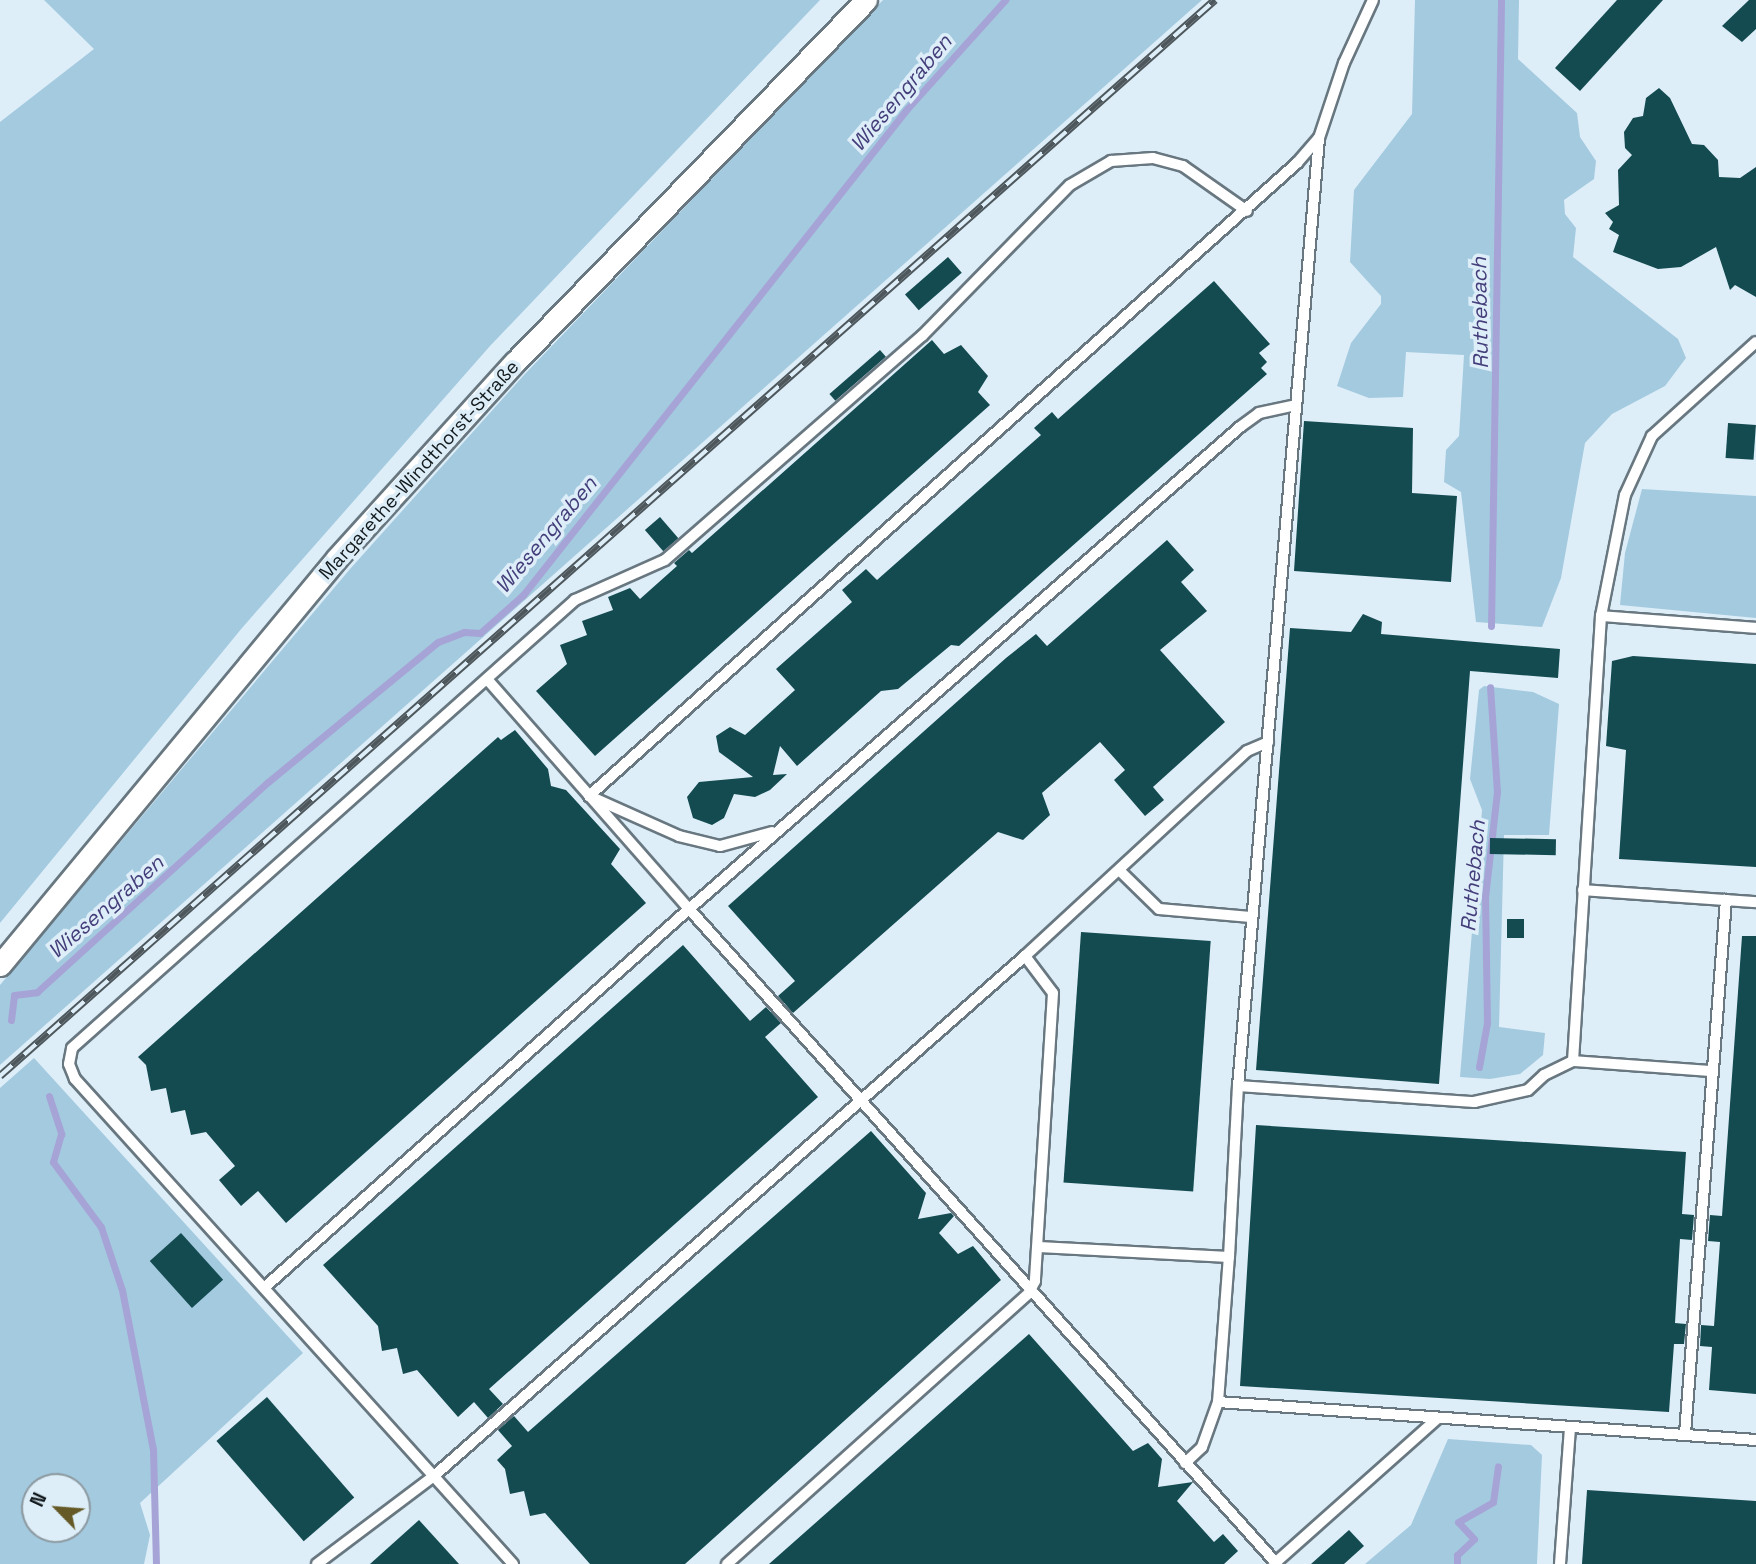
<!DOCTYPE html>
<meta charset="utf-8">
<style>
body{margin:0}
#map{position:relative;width:1756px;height:1564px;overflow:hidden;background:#ddeef8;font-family:"Space Grotesk",sans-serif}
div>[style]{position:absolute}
.green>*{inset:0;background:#a4cadf}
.stream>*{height:7px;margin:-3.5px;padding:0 3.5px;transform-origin:3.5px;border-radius:3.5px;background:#a6a4d6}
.building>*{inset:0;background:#144b51;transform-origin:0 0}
.roads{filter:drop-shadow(2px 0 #687780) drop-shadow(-2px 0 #687780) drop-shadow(0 2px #687780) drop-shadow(0 -2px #687780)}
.lane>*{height:10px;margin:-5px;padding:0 5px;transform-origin:5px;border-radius:5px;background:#fff}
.street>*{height:21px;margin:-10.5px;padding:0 10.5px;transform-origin:10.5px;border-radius:10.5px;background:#fff}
.rail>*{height:8px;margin-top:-4px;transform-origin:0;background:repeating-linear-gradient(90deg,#ddeef8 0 16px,#4d575c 0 32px);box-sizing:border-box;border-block:2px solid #4d575c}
span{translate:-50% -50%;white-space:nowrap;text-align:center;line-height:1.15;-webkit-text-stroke:7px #ddeef8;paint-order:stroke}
.street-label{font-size:19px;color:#131a1d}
.water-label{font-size:21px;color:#443d7a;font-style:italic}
.north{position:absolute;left:21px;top:1473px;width:70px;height:70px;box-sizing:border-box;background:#ddeef8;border:2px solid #8c99a0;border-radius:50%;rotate:295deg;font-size:19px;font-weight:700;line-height:28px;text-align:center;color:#131a1d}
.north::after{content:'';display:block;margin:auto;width:24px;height:32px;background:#655a27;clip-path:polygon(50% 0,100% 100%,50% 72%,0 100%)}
</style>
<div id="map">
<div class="green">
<div style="clip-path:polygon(44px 0,820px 0,490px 346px,242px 628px,0 923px,0 122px,94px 49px)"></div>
<div style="clip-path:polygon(883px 0,1202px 0,0 1065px,0 985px,350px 569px,524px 375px)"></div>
<div style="clip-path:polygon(1415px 0,1519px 0,1518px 59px,1577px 113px,1580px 137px,1596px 161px,1594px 179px,1564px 200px,1565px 214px,1576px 228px,1573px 257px,1678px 339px,1686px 358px,1665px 386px,1612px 414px,1585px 443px,1561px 578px,1542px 627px,1476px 622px,1461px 492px,1444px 482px,1446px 450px,1459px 436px,1464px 355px,1406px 352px,1403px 397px,1369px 398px,1337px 386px,1351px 343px,1381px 304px,1381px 296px,1350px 262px,1354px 190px,1412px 114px)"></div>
<div style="clip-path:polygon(1642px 489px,1756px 496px,1756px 618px,1620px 605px,1625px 553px)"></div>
<div style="clip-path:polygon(1484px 686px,1533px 692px,1559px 704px,1549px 835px,1504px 835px,1499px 1027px,1545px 1033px,1543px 1055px,1520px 1074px,1490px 1079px,1460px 1077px,1482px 810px,1470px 779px,1479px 690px)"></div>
<div style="clip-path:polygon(evenodd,34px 1058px,303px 1353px,140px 1503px,150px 1535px,144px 1564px,0 1564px,0 1088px,34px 1058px,35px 1487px,77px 1487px,77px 1529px,35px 1529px,35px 1487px)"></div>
<div style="clip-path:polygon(1448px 1439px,1531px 1445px,1542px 1455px,1537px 1564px,1365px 1564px,1411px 1525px)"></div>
</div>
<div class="stream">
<div style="left:1491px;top:626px;width:626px;rotate:-89.08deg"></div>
<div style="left:11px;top:1020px;width:25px;rotate:-83deg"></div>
<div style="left:14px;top:995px;width:23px;rotate:-7deg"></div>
<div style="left:37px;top:992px;width:312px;rotate:-42.3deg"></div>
<div style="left:268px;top:782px;width:220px;rotate:-39.5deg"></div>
<div style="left:438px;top:642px;width:28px;rotate:-21deg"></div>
<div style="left:464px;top:632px;width:16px;rotate:4deg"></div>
<div style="left:480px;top:633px;width:57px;rotate:-41.5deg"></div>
<div style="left:523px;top:595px;width:619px;rotate:-51.69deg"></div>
<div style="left:907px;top:109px;width:147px;rotate:-48deg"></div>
<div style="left:1479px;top:1067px;width:45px;rotate:-79.7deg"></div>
<div style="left:1487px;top:1023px;width:126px;rotate:-90.9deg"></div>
<div style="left:1485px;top:897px;width:106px;rotate:-83.5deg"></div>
<div style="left:1497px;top:792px;width:105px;rotate:-93.8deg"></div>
<div style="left:49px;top:1096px;width:40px;rotate:72deg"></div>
<div style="left:61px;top:1134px;width:29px;rotate:106deg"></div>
<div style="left:53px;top:1162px;width:81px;rotate:53.6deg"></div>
<div style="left:101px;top:1227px;width:66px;rotate:71.6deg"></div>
<div style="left:122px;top:1290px;width:163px;rotate:79deg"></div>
<div style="left:153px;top:1450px;width:114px;rotate:88.5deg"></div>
<div style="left:1457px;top:1564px;width:9px;rotate:-90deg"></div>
<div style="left:1457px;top:1555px;width:23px;rotate:-43deg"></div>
<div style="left:1474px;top:1539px;width:23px;rotate:-133deg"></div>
<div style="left:1458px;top:1522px;width:40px;rotate:-29.7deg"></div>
<div style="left:1493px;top:1502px;width:36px;rotate:-82deg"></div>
</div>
<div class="building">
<div style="clip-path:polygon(1617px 0,1663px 0,1580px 91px,1555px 68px)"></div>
<div style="clip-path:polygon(1749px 0,1756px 0,1756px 29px,1742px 42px,1722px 26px)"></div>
<div style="clip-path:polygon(1659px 88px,1670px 98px,1692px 144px,1704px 145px,1718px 160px,1719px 177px,1740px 178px,1756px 167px,1756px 297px,1735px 285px,1730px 290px,1716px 247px,1681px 267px,1658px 269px,1613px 252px,1619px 235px,1609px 229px,1613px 222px,1605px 213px,1619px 205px,1618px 170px,1632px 155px,1625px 148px,1624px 132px,1633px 118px,1643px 116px,1646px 98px)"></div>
<div style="left:948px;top:257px;width:21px;height:57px;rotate:49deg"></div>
<div style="clip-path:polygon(1214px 281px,1270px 344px,1259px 353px,1267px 362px,1261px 368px,1267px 374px,959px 646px,951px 645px,898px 689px,881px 691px,797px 766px,780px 746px,773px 775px,787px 774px,770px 790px,755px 797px,734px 794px,724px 818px,712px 825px,693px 818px,687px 797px,699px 782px,753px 777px,719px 752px,716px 736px,730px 727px,745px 735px,795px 690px,776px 669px,852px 602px,842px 590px,866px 569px,877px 580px,1041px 435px,1034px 428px,1052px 412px,1058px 419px)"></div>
<div style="clip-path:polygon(932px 340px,944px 354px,961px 345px,988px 376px,978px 392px,990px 405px,595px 756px,536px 691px,567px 664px,560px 645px,587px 635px,582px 621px,613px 610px,608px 597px,630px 588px,640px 599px,677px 566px,674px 563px,689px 550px,692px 553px)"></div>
<div style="left:880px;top:350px;width:9px;height:67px;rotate:49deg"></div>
<div style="clip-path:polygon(1304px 421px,1413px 428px,1412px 493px,1457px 496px,1451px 582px,1294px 571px)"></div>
<div style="left:1728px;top:423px;width:28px;height:35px;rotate:4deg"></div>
<div style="left:660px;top:517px;width:28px;height:20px;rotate:49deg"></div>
<div style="clip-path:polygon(1167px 540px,1194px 570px,1181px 582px,1207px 611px,1160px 650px,1225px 722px,1153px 787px,1164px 800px,1145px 816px,1114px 780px,1125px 770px,1100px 742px,1042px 793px,1050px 815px,1023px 840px,998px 832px,793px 1013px,778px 996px,795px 981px,728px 906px,1006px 658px,1036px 634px,1047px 646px)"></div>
<div style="clip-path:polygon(1363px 614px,1382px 622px,1381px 634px,1560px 649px,1558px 678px,1470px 671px,1439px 1084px,1256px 1070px,1290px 628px,1351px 632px)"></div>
<div style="clip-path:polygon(1633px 656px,1756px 664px,1756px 867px,1619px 859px,1626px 750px,1606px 746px,1612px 661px)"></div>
<div style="clip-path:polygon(515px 730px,548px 769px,551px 786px,566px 790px,620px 849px,611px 864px,646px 903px,286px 1223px,258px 1191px,241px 1206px,219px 1180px,235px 1166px,206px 1132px,191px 1135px,185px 1110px,171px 1113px,166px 1088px,151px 1091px,146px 1065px,138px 1057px,498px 737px,501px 740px)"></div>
<div style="left:1490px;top:838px;width:66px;height:16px;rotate:1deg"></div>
<div style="left:1507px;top:919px;width:17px;height:19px"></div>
<div style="left:1081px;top:932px;width:130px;height:251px;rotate:4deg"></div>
<div style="clip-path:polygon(1742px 936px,1756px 936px,1756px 1394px,1709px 1390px,1712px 1347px,1700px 1346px,1701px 1325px,1714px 1326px,1720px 1242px,1708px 1241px,1710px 1215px,1722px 1216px)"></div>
<div style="clip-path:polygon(683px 945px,750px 1021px,766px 1007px,781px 1023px,765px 1037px,818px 1097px,489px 1389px,503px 1404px,488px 1418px,474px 1402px,458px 1417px,417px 1370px,403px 1374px,397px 1348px,382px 1351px,378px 1326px,323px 1265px)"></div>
<div style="clip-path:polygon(1256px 1125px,1686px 1152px,1682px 1214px,1694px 1215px,1692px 1240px,1680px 1239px,1675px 1323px,1686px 1324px,1684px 1344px,1674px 1344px,1669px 1412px,1240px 1386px)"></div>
<div style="clip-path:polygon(871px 1131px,926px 1193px,918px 1219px,951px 1213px,954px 1216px,939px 1233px,958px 1254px,973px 1246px,1001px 1280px,685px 1564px,590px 1564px,545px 1513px,530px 1516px,524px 1491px,510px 1494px,505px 1469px,497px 1460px,512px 1446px,498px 1430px,514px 1416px,528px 1432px)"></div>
<div style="left:181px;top:1233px;width:63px;height:42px;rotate:48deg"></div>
<div style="clip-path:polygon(1029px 1334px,1133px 1451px,1148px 1443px,1162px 1459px,1158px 1487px,1193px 1482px,1177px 1501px,1214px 1542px,1223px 1534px,1238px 1551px,1224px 1564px,769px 1564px)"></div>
<div style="left:267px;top:1397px;width:133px;height:67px;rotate:49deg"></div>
<div style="clip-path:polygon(1587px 1490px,1756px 1501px,1756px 1564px,1582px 1564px)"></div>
<div style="clip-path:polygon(419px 1520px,459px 1564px,370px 1564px)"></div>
<div style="clip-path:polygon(1349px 1530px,1364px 1546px,1344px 1564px,1311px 1564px)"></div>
</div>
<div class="roads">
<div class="lane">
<div style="left:1319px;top:138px;width:951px;rotate:94.88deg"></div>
<div style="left:1238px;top:1086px;width:237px;rotate:3.9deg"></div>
<div style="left:1474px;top:1102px;width:55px;rotate:-12.5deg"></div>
<div style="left:1528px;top:1090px;width:22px;rotate:-43deg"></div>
<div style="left:1544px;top:1075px;width:32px;rotate:-26deg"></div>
<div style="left:1573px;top:1061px;width:446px;rotate:-86.4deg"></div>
<div style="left:1601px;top:616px;width:123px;rotate:-78.8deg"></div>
<div style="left:1625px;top:495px;width:65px;rotate:-65.4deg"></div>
<div style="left:1652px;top:436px;width:140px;rotate:-42.1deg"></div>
<div style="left:1601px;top:616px;width:155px;rotate:4.4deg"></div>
<div style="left:772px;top:832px;width:54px;rotate:164.9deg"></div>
<div style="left:720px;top:846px;width:42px;rotate:-166.3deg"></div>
<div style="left:679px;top:836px;width:98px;rotate:-156deg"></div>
<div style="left:589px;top:796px;width:950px;rotate:-41.8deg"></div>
<div style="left:1297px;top:163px;width:33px;rotate:-49deg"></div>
<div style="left:1319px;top:138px;width:79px;rotate:-71.6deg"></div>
<div style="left:1344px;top:63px;width:69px;rotate:-65.3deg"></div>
<div style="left:1120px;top:871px;width:54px;rotate:44.3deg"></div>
<div style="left:1159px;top:909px;width:92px;rotate:5deg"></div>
<div style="left:1583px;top:890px;width:173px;rotate:4deg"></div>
<div style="left:1025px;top:956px;width:302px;rotate:-42.7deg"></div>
<div style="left:1247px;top:751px;width:23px;rotate:-23deg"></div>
<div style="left:1573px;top:1061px;width:136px;rotate:4.2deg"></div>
<div style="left:1039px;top:1247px;width:190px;rotate:3deg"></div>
<div style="left:1229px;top:1257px;width:171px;rotate:-87deg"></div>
<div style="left:265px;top:1287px;width:568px;rotate:-41.72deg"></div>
<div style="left:689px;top:909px;width:306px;rotate:-131.3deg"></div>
<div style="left:1218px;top:1402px;width:539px;rotate:4.04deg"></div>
<div style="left:1685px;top:1434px;width:536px;rotate:-85.61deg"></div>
<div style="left:1185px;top:1463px;width:23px;rotate:-43deg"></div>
<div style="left:1202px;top:1447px;width:48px;rotate:-70.4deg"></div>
<div style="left:1218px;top:1402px;width:145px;rotate:-85.7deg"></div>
<div style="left:317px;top:1564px;width:148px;rotate:-37deg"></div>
<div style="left:435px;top:1475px;width:786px;rotate:-41.34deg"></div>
<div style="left:1025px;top:956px;width:46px;rotate:52.9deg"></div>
<div style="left:1053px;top:993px;width:289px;rotate:93.6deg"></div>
<div style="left:1035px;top:1281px;width:13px;rotate:117deg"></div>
<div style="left:1029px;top:1293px;width:406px;rotate:138.1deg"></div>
<div style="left:513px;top:1564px;width:654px;rotate:-132.08deg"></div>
<div style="left:75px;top:1079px;width:16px;rotate:-112deg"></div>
<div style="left:69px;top:1064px;width:16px;rotate:-79deg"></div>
<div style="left:72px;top:1048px;width:674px;rotate:-41.69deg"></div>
<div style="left:575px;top:600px;width:98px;rotate:-24deg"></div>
<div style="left:665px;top:560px;width:341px;rotate:-41.1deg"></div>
<div style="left:922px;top:336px;width:211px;rotate:-45.6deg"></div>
<div style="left:1070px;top:185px;width:48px;rotate:-30.3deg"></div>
<div style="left:1111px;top:161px;width:42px;rotate:-4.1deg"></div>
<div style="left:1153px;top:158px;width:31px;rotate:15deg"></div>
<div style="left:1183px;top:166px;width:78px;rotate:35.1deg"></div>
<div style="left:1274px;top:1564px;width:218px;rotate:-41.7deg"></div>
<div style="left:1277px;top:1564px;width:880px;rotate:-131.91deg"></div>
<div style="left:689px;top:909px;width:732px;rotate:-41.18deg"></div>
<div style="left:1240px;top:427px;width:24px;rotate:-36deg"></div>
<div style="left:1259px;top:413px;width:35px;rotate:-12deg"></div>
<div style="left:1560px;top:1564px;width:137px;rotate:-85.8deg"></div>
</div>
<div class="street">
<div style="left:0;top:965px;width:528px;rotate:-50.37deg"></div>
<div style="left:337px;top:558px;width:265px;rotate:-47.8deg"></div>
<div style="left:515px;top:362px;width:504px;rotate:-45.88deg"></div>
</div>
</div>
<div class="rail">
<div style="left:0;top:1076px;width:1623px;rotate:-41.53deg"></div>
</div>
<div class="street-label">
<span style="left:419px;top:470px;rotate:-48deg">Margarethe-Windthorst-Straße</span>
</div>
<div class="water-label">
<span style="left:901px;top:93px;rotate:-50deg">Wiesengraben</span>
<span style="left:1480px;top:313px;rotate:-91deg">Ruthebach</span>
<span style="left:546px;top:535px;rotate:-50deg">Wiesengraben</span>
<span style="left:1473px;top:876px;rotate:-85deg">Ruthebach</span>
<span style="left:106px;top:907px;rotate:-41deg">Wiesengraben</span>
</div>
<div class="north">N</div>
</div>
